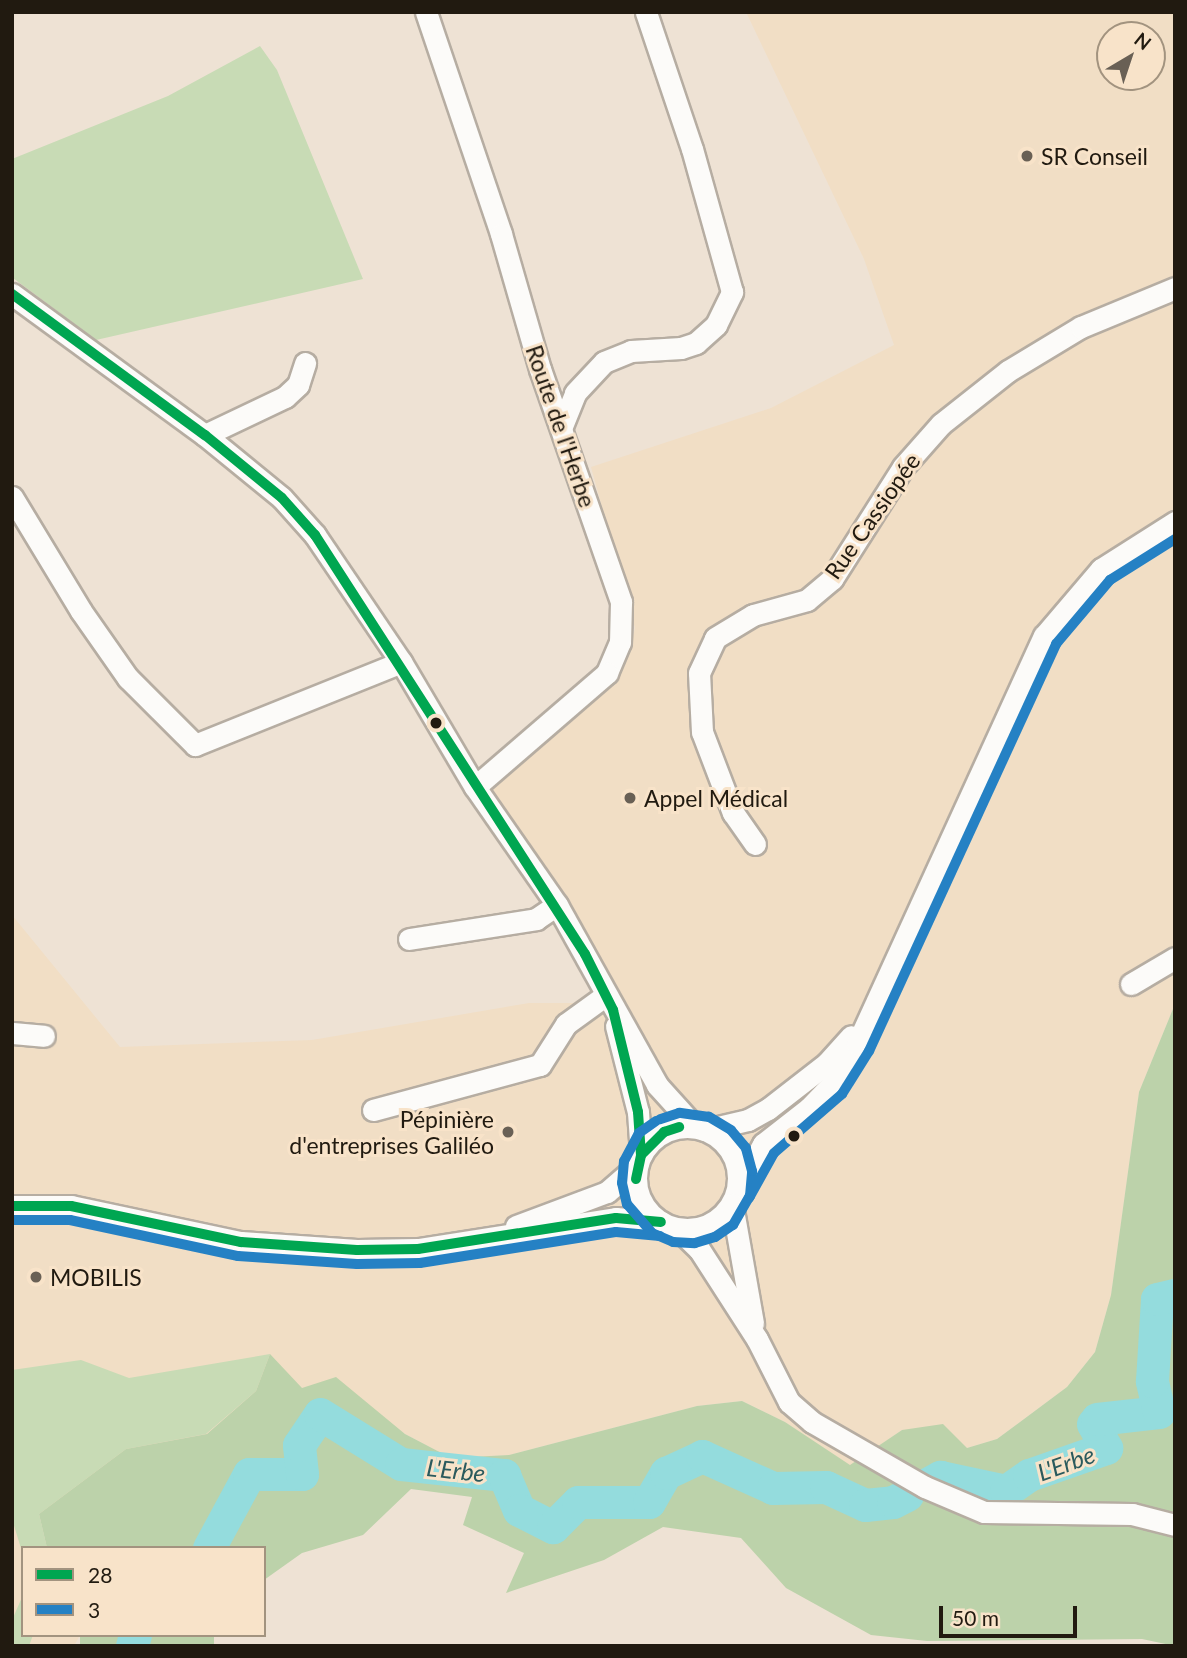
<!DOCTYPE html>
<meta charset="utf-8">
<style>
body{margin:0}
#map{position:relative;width:1187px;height:1658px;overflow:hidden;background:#eee2d4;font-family:Lato,sans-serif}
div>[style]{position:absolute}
.built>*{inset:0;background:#f1dec5}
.green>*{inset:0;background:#c8dbb5}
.forest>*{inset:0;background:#bcd2aa;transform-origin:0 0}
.river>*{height:33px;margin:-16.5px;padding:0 16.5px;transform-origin:16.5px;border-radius:16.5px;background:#94dcdd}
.roads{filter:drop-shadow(2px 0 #b6ada2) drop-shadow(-2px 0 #b6ada2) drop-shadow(0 2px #b6ada2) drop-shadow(0 -2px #b6ada2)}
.minor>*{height:21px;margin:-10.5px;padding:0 10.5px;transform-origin:10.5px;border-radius:10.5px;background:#fcfbf9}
.minor>.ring{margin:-10.5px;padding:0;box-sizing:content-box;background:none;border:21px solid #fcfbf9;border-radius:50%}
.bus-1>*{height:10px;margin:-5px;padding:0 5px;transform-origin:5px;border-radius:5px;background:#00a651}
.bus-2>*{height:10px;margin:-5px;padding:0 5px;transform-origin:5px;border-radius:5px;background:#2581c4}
.dots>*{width:19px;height:19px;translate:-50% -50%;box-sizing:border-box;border:4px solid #f8e3c9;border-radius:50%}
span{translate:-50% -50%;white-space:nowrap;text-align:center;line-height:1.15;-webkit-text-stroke:6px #f8e3c9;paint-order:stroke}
.poi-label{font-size:23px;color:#211a10}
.left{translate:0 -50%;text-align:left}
.right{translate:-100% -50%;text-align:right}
.street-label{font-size:23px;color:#211a10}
.water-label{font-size:24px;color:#2b5a5d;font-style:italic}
.frame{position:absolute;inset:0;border:14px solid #211a10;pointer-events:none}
.legend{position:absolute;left:21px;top:1546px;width:245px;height:91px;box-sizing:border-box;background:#f8e3c9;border:2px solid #a2937f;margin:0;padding:9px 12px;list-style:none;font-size:21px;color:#211a10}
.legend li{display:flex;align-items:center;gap:14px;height:35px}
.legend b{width:35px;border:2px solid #a2937f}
.north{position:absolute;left:1096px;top:21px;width:70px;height:70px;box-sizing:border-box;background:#f8e3c9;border:2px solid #a2937f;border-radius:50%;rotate:39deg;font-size:19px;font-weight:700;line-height:28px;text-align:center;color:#211a10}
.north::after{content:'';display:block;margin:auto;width:24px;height:32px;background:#696055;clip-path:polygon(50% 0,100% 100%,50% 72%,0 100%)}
.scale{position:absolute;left:939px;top:1606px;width:138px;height:32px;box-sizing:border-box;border:4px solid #211a10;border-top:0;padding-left:9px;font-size:21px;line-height:24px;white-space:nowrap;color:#211a10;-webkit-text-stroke:5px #f8e3c9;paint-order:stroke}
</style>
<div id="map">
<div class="built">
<div style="clip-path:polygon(evenodd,746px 12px,1175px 12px,1175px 1004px,1139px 1092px,1111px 1295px,1095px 1352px,1067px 1387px,997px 1439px,967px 1448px,902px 1430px,850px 1466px,785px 1422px,742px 1401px,697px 1406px,509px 1455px,451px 1458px,405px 1434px,372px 1410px,39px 1514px,47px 1548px,23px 1548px,23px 1635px,80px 1635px,74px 1646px,12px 1646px,12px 915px,120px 1047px,312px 1040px,529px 1003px,573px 1003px,591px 992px,536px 892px,475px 805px,609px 687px,627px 658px,635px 628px,591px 467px,771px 408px,894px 345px,864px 259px,746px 12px,1110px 35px,1152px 35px,1152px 77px,1110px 77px,1110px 35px)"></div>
</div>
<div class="green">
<div style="clip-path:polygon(260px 46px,277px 70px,363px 279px,96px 340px,13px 278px,12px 159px,168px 96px)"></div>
<div style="clip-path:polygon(270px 1354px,256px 1391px,206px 1434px,126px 1449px,39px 1514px,47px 1548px,23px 1548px,23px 1555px,12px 1519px,12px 1370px,81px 1360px,129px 1378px)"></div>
<div style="clip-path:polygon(23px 1595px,23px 1635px,33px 1635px,29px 1646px,12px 1646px,12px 1620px)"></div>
</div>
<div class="forest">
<div style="clip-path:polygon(1175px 1004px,1175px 1646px,1142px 1639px,927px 1641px,871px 1635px,786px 1588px,741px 1538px,663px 1527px,604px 1560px,506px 1593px,524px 1553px,463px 1525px,472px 1497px,411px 1489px,363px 1535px,302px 1553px,264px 1580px,264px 1548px,47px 1548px,39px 1514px,126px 1449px,207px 1434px,256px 1391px,270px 1354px,302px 1388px,336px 1377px,405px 1434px,451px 1458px,509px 1455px,697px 1406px,742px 1401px,785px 1422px,850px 1465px,902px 1430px,943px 1424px,967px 1448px,997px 1439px,1067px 1387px,1095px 1352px,1111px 1295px,1139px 1092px)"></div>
<div style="left:80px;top:1635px;width:134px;height:13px"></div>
</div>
<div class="river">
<div style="left:929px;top:1483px;width:13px;rotate:-29deg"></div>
<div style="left:940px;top:1477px;width:67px;rotate:12deg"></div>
<div style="left:1006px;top:1491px;width:28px;rotate:-35deg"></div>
<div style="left:1029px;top:1475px;width:82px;rotate:-19.3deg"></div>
<div style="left:1106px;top:1448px;width:27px;rotate:-118deg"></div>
<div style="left:1093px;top:1424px;width:6px;rotate:-51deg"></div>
<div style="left:1097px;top:1419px;width:62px;rotate:-6.4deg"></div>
<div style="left:1159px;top:1412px;width:32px;rotate:-103deg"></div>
<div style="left:1152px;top:1381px;width:82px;rotate:-86.5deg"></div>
<div style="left:1157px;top:1299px;width:18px;rotate:-13deg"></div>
<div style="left:209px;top:1548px;width:84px;rotate:-61.6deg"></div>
<div style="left:249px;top:1474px;width:53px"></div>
<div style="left:302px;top:1474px;width:29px;rotate:-96deg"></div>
<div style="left:299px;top:1445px;width:37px;rotate:-56deg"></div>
<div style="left:320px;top:1414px;width:95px;rotate:31.7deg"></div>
<div style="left:401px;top:1464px;width:104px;rotate:6.1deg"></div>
<div style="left:504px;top:1475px;width:38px;rotate:67deg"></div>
<div style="left:519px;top:1510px;width:38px;rotate:27deg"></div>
<div style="left:553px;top:1527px;width:35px;rotate:-45deg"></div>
<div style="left:578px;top:1502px;width:71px"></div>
<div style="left:649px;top:1502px;width:34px;rotate:-60deg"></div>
<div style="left:666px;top:1473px;width:40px;rotate:-25deg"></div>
<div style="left:702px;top:1456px;width:78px;rotate:24.3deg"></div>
<div style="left:773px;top:1488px;width:53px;rotate:-1.1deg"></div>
<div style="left:826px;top:1487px;width:43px;rotate:24.8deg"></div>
<div style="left:865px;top:1505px;width:28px;rotate:-6deg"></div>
<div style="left:893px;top:1502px;width:16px;rotate:-27deg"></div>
<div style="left:132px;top:1646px;width:11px;rotate:-75deg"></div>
</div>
<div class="roads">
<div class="minor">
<div style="left:426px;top:12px;width:234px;rotate:71.3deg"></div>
<div style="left:501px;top:234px;width:141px;rotate:73.9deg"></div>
<div style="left:540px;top:369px;width:247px;rotate:70.8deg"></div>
<div style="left:621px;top:602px;width:40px;rotate:91.4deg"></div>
<div style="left:620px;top:642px;width:34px;rotate:113deg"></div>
<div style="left:607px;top:673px;width:174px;rotate:139.2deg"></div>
<div style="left:12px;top:294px;width:239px;rotate:36.2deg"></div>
<div style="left:205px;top:435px;width:99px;rotate:39.3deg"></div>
<div style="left:282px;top:498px;width:50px;rotate:48.3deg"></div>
<div style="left:315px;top:535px;width:153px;rotate:55.9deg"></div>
<div style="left:401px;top:662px;width:145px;rotate:59.4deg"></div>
<div style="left:475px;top:787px;width:144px;rotate:55.2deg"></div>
<div style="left:557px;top:905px;width:206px;rotate:60.9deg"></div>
<div style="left:657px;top:1085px;width:57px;rotate:47.9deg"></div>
<div style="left:562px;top:426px;width:35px;rotate:-68deg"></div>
<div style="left:575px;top:393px;width:42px;rotate:-46.9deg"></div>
<div style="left:604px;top:362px;width:29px;rotate:-22deg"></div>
<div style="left:631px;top:351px;width:50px;rotate:-3.4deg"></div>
<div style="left:681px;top:348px;width:16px;rotate:-18deg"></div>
<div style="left:696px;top:343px;width:27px;rotate:-42deg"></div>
<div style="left:716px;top:325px;width:37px;rotate:-64deg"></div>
<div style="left:732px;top:292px;width:148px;rotate:-105.6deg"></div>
<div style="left:692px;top:149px;width:145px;rotate:-108.6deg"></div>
<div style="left:205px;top:435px;width:89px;rotate:-25.4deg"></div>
<div style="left:285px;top:397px;width:18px;rotate:-43deg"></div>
<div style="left:298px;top:385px;width:23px;rotate:-72deg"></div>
<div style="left:12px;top:497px;width:133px;rotate:58.8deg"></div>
<div style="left:81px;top:611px;width:82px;rotate:55deg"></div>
<div style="left:128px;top:678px;width:95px;rotate:45deg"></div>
<div style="left:195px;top:745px;width:222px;rotate:-21.9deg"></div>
<div style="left:755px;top:844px;width:38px;rotate:-125deg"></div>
<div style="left:733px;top:813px;width:87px;rotate:-110.9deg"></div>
<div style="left:702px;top:732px;width:59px;rotate:-92.9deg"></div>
<div style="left:699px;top:673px;width:38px;rotate:-65deg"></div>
<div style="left:715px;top:638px;width:44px;rotate:-31.2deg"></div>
<div style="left:753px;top:615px;width:56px;rotate:-15.5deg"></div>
<div style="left:807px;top:600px;width:33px;rotate:-40deg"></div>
<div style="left:832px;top:579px;width:133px;rotate:-57.6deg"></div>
<div style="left:903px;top:467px;width:57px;rotate:-48.5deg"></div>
<div style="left:941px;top:424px;width:85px;rotate:-38.3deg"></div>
<div style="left:1008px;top:371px;width:85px;rotate:-31.1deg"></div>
<div style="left:1081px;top:327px;width:102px;rotate:-22.5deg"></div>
<div style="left:409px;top:939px;width:129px;rotate:-8.9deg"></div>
<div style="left:536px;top:919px;width:25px;rotate:-34deg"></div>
<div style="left:1131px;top:984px;width:51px;rotate:-30.6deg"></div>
<div style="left:616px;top:1026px;width:89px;rotate:75.7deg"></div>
<div style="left:638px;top:1112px;width:43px;rotate:86deg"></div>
<div style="left:12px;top:1033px;width:32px;rotate:5deg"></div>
<div style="left:373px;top:1110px;width:173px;rotate:-15.1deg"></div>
<div style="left:540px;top:1065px;width:49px;rotate:-57.6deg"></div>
<div style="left:566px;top:1024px;width:49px;rotate:-35.9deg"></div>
<div class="ring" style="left:636px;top:1127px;width:81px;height:81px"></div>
<div style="left:705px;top:1130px;width:44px;rotate:-13.1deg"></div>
<div style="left:748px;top:1120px;width:23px;rotate:-29deg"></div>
<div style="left:768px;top:1109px;width:75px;rotate:-37.9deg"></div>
<div style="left:827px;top:1063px;width:36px;rotate:-48deg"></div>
<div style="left:737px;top:1191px;width:54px;rotate:-61deg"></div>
<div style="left:763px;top:1144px;width:58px;rotate:-38deg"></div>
<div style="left:809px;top:1108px;width:33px;rotate:-46deg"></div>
<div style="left:832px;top:1084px;width:47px;rotate:-58deg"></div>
<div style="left:857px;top:1044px;width:449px;rotate:-65.4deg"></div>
<div style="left:1044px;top:636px;width:88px;rotate:-49.6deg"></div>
<div style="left:1101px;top:569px;width:88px;rotate:-32.4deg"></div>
<div style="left:732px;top:1204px;width:121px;rotate:80deg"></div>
<div style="left:12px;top:1206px;width:59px"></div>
<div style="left:71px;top:1206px;width:174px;rotate:12deg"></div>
<div style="left:241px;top:1242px;width:116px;rotate:3.9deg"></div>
<div style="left:357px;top:1250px;width:61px;rotate:-0.9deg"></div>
<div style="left:418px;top:1249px;width:200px;rotate:-8.9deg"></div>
<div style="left:616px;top:1218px;width:45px;rotate:5.1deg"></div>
<div style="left:516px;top:1226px;width:97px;rotate:-20.5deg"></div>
<div style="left:607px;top:1192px;width:40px;rotate:-41deg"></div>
<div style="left:678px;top:1229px;width:29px;rotate:44deg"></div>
<div style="left:699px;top:1249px;width:107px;rotate:57.2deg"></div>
<div style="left:757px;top:1339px;width:71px;rotate:63.1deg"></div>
<div style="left:789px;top:1402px;width:30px;rotate:41deg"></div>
<div style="left:812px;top:1422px;width:130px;rotate:29.9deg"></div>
<div style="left:925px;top:1487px;width:64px;rotate:23deg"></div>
<div style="left:984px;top:1512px;width:148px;rotate:0.8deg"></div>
<div style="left:1132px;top:1514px;width:44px;rotate:14.3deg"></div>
</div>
</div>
<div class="bus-1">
<div style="left:12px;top:294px;width:239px;rotate:36.2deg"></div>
<div style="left:205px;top:435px;width:99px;rotate:39.3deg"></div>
<div style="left:282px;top:498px;width:50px;rotate:48.3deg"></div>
<div style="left:315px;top:535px;width:498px;rotate:57.2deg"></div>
<div style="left:585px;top:954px;width:63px;rotate:63.4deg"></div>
<div style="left:613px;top:1010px;width:105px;rotate:76.2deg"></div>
<div style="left:638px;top:1112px;width:43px;rotate:86deg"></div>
<div style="left:636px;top:1179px;width:25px;rotate:-78deg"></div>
<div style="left:641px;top:1155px;width:33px;rotate:-45deg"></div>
<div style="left:664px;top:1132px;width:16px;rotate:-18deg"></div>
<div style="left:12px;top:1206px;width:59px"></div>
<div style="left:71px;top:1206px;width:174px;rotate:12deg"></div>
<div style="left:241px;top:1242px;width:116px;rotate:3.9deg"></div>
<div style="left:357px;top:1250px;width:61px;rotate:-0.9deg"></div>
<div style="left:418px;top:1249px;width:200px;rotate:-8.9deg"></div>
<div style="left:616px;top:1218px;width:45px;rotate:5.1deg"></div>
</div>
<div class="bus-2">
<div style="left:656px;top:1121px;width:21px;rotate:145deg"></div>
<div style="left:639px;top:1133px;width:32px;rotate:118deg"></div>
<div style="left:624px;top:1161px;width:22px;rotate:95deg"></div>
<div style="left:622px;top:1183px;width:22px;rotate:77deg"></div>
<div style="left:627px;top:1204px;width:38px;rotate:49deg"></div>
<div style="left:652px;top:1233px;width:23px;rotate:23deg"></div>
<div style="left:673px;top:1242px;width:22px;rotate:3deg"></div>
<div style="left:695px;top:1243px;width:21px;rotate:-17deg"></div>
<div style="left:715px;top:1237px;width:22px;rotate:-34deg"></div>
<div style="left:733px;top:1225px;width:34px;rotate:-60deg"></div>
<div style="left:750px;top:1196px;width:25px;rotate:-85deg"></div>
<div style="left:752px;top:1171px;width:24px;rotate:-105deg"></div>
<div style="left:746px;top:1148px;width:23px;rotate:-130deg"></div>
<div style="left:731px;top:1130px;width:26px;rotate:-149deg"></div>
<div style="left:709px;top:1117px;width:30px;rotate:-172deg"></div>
<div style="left:679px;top:1113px;width:20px;rotate:162deg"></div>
<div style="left:749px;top:1198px;width:51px;rotate:-60.9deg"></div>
<div style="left:774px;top:1153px;width:90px;rotate:-40.9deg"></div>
<div style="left:842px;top:1094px;width:51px;rotate:-57.9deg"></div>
<div style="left:869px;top:1051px;width:448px;rotate:-65.3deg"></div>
<div style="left:1056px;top:644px;width:84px;rotate:-49.8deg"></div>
<div style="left:1110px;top:580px;width:77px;rotate:-32.2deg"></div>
<div style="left:12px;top:1220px;width:58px"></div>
<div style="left:70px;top:1220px;width:172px;rotate:12.1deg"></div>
<div style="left:238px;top:1256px;width:119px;rotate:3.8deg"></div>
<div style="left:357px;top:1264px;width:63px;rotate:-0.9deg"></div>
<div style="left:420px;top:1263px;width:198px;rotate:-9deg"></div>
<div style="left:616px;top:1232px;width:44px;rotate:5.2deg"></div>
</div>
<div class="dots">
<div style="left:1027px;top:156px;background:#696055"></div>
<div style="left:436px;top:723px;background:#211a10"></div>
<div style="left:630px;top:798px;background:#696055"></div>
<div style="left:508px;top:1132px;background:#696055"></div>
<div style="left:794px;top:1136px;background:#211a10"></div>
<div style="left:36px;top:1277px;background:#696055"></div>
</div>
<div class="poi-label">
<span class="left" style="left:1041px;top:156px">SR Conseil</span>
<span class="left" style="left:644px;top:798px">Appel Médical</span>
<span class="right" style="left:494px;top:1132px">Pépinière<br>d'entreprises Galiléo</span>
<span class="left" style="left:50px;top:1277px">MOBILIS</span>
</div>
<div class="street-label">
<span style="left:561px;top:426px;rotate:71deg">Route de l'Herbe</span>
<span style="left:872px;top:516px;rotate:-55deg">Rue Cassiopée</span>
</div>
<div class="water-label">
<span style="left:1066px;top:1463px;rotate:-20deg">L'Erbe</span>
<span style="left:456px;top:1470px;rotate:6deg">L'Erbe</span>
</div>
<div class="frame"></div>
<ul class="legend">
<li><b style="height:9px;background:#00a651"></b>28</li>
<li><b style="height:9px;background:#2581c4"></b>3</li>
</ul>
<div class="north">N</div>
<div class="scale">50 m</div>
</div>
